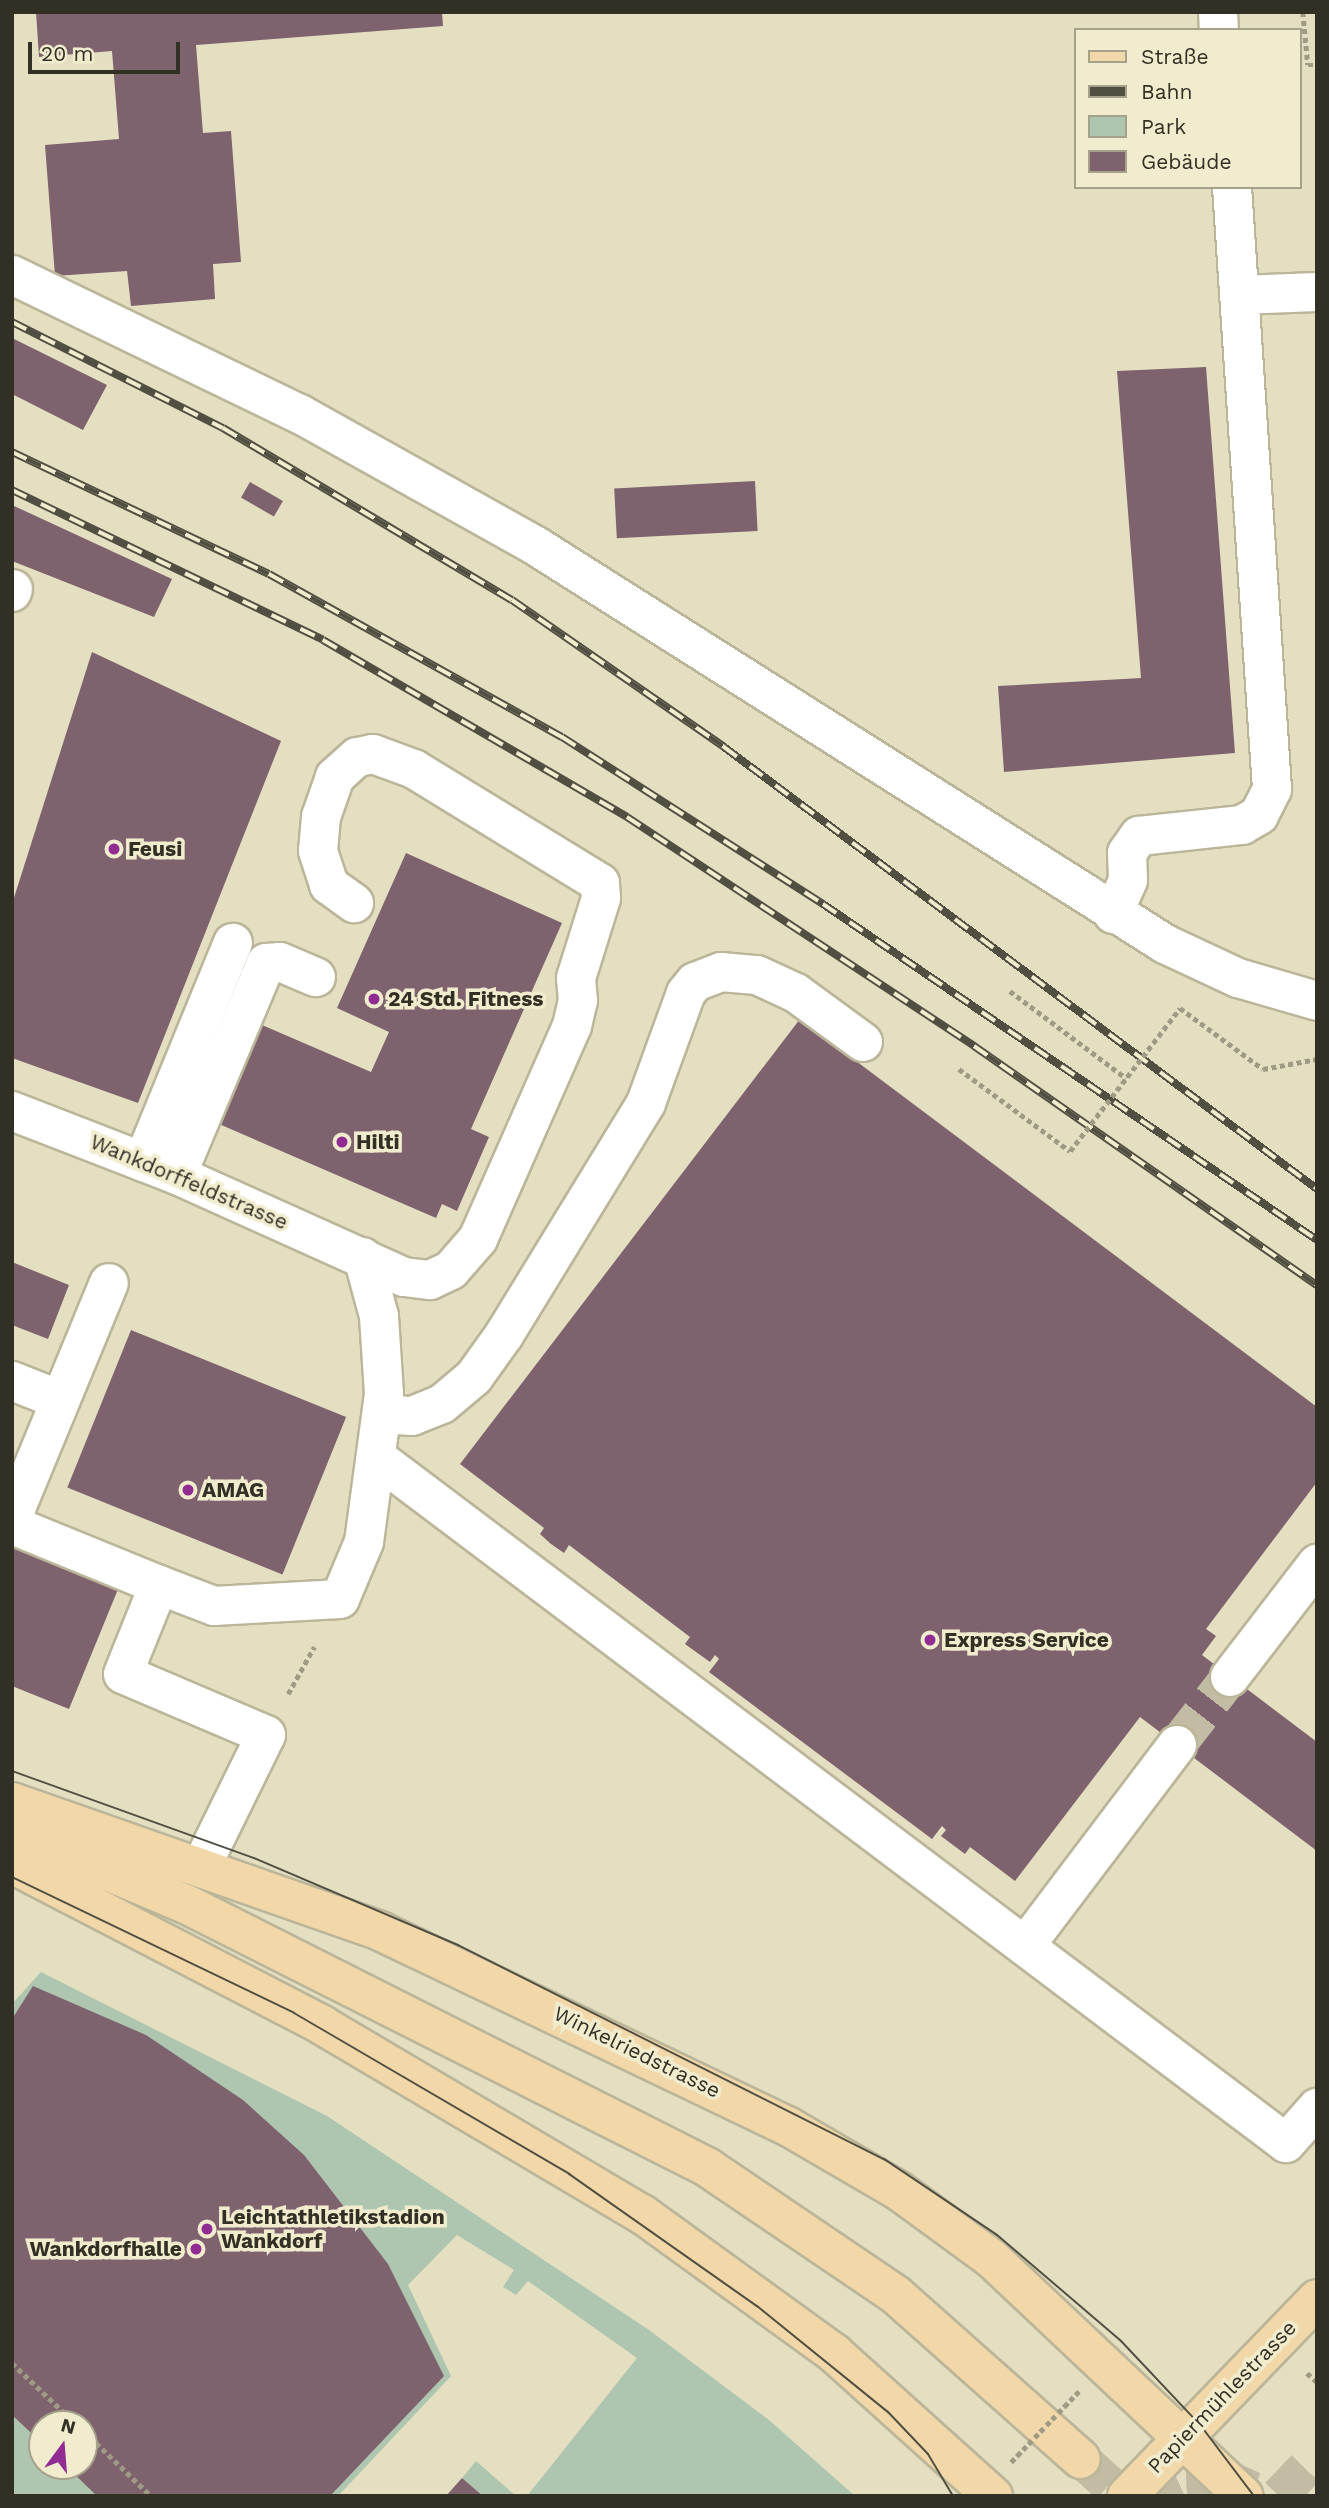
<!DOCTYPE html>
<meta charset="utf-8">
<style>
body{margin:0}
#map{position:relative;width:1329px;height:2508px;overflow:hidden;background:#e5dfc2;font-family:"Work Sans",sans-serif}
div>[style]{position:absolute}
.green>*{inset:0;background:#aec5af}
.building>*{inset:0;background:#7e636f;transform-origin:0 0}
.minor-tunnel>*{height:38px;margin-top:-19px;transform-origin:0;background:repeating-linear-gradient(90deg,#c1bca3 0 38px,transparent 0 57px)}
.major-tunnel>*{height:38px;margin-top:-19px;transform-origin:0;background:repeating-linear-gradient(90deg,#c1bca3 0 38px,transparent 0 57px)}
.path>*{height:4.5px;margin-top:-2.25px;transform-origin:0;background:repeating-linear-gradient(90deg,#9f9a84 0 5px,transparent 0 8.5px)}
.roads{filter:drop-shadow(2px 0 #bbb599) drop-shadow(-2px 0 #bbb599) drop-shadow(0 2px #bbb599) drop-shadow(0 -2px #bbb599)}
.minor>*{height:38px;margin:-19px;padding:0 19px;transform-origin:19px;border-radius:19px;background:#fff}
.major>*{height:38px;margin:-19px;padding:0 19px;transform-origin:19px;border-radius:19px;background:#f2d8a9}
.tram>*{height:2px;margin:-1px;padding:0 1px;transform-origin:1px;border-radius:1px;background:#514f41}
.rail>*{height:8px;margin-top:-4px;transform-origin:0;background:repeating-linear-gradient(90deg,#f2eccf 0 16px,#514f41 0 32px);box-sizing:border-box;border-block:2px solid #514f41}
.path-bridge>*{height:4.5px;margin-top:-2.25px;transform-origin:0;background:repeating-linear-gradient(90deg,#9f9a84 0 5px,transparent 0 8.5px)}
.dots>*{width:19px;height:19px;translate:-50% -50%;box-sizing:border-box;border:4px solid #f2eccf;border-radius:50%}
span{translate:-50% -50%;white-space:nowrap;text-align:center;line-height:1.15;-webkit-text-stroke:7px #f2eccf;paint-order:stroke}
.poi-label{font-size:21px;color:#323025;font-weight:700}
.left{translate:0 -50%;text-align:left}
.right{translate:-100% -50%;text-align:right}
.street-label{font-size:21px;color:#323025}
.frame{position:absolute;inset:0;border:14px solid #323025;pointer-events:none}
.legend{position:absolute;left:1074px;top:28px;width:228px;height:161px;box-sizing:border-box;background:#f2eccf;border:2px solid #a5a18b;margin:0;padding:9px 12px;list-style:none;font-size:21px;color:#323025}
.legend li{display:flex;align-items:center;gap:14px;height:35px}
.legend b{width:35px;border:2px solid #a5a18b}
.north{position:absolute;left:28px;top:2410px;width:70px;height:70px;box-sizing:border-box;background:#f2eccf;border:2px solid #a5a18b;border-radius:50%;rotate:16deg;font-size:19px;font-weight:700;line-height:28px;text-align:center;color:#323025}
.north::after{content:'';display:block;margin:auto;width:24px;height:32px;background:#912c92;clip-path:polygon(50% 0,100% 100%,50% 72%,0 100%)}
.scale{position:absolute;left:28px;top:42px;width:152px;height:32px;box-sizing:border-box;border:4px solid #323025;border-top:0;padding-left:9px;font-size:21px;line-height:24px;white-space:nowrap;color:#323025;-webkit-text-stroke:5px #f2eccf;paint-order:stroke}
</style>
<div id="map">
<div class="green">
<div style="clip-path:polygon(evenodd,41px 1972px,327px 2116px,649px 2330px,769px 2420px,855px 2496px,527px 2496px,637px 2358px,528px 2281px,516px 2295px,503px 2287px,514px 2270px,457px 2235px,408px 2285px,451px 2376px,338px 2496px,12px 2496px,12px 2004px,41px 1972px,42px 2424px,84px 2424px,84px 2466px,42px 2466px,42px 2424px)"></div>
<div style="clip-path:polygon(476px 2461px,516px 2496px,483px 2496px,462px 2478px)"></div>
</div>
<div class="building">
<div style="clip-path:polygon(36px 12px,442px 12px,443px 26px,196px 45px,203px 133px,231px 131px,241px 262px,213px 264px,215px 299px,131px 306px,127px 271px,55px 276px,45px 145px,119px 139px,112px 51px,39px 57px)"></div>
<div style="clip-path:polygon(12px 338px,107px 385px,83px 430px,12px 394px)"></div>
<div style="clip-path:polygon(1206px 367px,1235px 753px,1004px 772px,998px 686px,1141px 678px,1117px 371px)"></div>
<div style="left:755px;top:481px;width:50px;height:141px;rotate:87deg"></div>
<div style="left:250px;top:482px;width:38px;height:18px;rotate:30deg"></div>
<div style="clip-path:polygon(12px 505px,172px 579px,154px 617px,12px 561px)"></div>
<div style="clip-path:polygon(92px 652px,281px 741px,138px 1103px,12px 1058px,12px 904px)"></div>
<div style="clip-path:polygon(406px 853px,562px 923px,471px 1129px,489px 1137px,457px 1211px,442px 1204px,436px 1218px,219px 1124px,262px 1025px,371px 1072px,389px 1032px,337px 1008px)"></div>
<div style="clip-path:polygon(800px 1019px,1317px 1407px,1317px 1482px,1206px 1629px,1216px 1636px,1202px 1655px,1317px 1742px,1317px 1851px,1140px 1717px,1015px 1881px,970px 1847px,965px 1854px,941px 1836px,946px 1830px,942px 1826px,932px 1839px,709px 1672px,719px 1659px,715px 1655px,710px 1662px,685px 1644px,690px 1637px,569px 1545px,564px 1553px,551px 1544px,540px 1534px,544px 1528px,460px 1464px)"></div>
<div style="clip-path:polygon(12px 1262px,69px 1285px,48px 1339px,12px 1325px)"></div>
<div style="left:131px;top:1330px;width:232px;height:170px;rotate:22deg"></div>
<div style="clip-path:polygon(12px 1531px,123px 1577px,69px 1709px,12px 1686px)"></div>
<div style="clip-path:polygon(33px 1986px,146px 2035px,243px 2100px,304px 2155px,388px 2264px,444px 2376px,330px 2496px,97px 2496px,66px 2466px,84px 2466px,84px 2424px,42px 2424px,42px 2443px,12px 2415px,12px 2019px)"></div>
<div style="clip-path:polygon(462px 2478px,483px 2496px,446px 2496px)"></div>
</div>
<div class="minor-tunnel">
<div style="left:1177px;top:1745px;width:86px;rotate:-52.1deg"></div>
</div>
<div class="major-tunnel">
<div style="left:1081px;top:2459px;width:55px;rotate:42.1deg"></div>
<div style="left:1143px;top:2496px;width:47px;rotate:-24.9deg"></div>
<div style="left:1186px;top:2476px;width:32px;rotate:-2deg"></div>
<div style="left:1218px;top:2475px;width:51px;rotate:24.1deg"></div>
<div style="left:1279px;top:2496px;width:55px;rotate:-46.5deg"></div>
</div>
<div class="path">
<div style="left:1303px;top:12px;width:53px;rotate:84.6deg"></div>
<div style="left:1308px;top:65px;width:9px"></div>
<div style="left:1010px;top:991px;width:145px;rotate:36.9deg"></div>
<div style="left:1180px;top:1008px;width:103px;rotate:36.3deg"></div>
<div style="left:1263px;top:1069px;width:55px;rotate:-10.5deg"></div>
<div style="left:959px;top:1069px;width:138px;rotate:36.5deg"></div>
<div style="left:288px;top:1694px;width:54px;rotate:-61deg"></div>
<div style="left:12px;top:2363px;width:88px;rotate:43.6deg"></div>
<div style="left:1307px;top:2373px;width:13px;rotate:42deg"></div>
<div style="left:84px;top:2431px;width:93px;rotate:44.1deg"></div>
</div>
<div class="roads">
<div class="minor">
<div style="left:1218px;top:12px;width:18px;rotate:87deg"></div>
<div style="left:12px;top:275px;width:320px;rotate:25.8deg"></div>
<div style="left:300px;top:414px;width:270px;rotate:29.2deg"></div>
<div style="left:536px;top:546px;width:744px;rotate:32.32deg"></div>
<div style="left:1165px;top:944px;width:81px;rotate:25deg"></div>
<div style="left:1238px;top:978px;width:82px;rotate:16.2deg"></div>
<div style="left:1239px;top:295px;width:78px;rotate:-2.2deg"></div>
<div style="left:12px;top:592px;width:3px;rotate:-72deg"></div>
<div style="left:1113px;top:914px;width:37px;rotate:-66deg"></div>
<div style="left:1128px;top:880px;width:27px;rotate:-92deg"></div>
<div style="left:1127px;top:853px;width:21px;rotate:-55deg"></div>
<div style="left:1139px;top:836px;width:104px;rotate:-6.1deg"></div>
<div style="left:1242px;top:825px;width:20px;rotate:-30deg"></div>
<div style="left:1259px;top:815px;width:29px;rotate:-63deg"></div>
<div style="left:1272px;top:789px;width:603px;rotate:-93.8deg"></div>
<div style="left:12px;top:1111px;width:177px;rotate:21.2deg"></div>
<div style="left:177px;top:1175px;width:249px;rotate:24.2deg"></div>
<div style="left:404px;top:1277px;width:26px;rotate:7deg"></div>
<div style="left:430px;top:1280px;width:23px;rotate:-25deg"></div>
<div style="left:451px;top:1270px;width:41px;rotate:-48.9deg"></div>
<div style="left:478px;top:1239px;width:233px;rotate:-66.2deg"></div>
<div style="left:572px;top:1026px;width:26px;rotate:-77deg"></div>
<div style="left:578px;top:1001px;width:23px;rotate:-95deg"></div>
<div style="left:576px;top:978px;width:84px;rotate:-72.6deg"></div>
<div style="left:601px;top:898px;width:15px;rotate:-94deg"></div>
<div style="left:600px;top:883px;width:218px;rotate:-148.5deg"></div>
<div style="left:414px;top:769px;width:44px;rotate:-159.9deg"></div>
<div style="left:373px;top:754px;width:16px;rotate:169deg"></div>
<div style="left:357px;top:757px;width:30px;rotate:138deg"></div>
<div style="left:335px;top:777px;width:42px;rotate:109.3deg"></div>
<div style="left:321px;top:817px;width:34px;rotate:95deg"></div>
<div style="left:318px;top:851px;width:36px;rotate:72deg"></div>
<div style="left:329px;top:885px;width:31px;rotate:36deg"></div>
<div style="left:143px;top:1162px;width:237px;rotate:-67.7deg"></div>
<div style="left:177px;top:1175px;width:230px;rotate:-67.2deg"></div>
<div style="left:266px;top:963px;width:14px;rotate:-4deg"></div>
<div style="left:280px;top:962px;width:39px;rotate:23deg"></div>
<div style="left:12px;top:1381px;width:52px;rotate:21.6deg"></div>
<div style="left:382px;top:1414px;width:30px;rotate:4deg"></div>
<div style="left:412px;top:1416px;width:32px;rotate:-22deg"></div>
<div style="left:442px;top:1404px;width:42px;rotate:-40.2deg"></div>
<div style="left:474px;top:1377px;width:52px;rotate:-54.5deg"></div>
<div style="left:504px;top:1335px;width:272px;rotate:-58.5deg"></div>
<div style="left:646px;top:1103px;width:117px;rotate:-70deg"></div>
<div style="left:686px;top:993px;width:14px;rotate:-51deg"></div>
<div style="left:695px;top:982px;width:28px;rotate:-21deg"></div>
<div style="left:721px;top:972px;width:36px;rotate:5deg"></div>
<div style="left:757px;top:975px;width:43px;rotate:24.8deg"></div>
<div style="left:796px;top:993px;width:83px;rotate:36.2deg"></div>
<div style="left:377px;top:1458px;width:1138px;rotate:37deg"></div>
<div style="left:1286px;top:2143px;width:47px;rotate:-48.5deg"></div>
<div style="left:12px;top:1518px;width:254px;rotate:-67.6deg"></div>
<div style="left:12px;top:1525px;width:159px;rotate:22.2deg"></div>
<div style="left:1230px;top:1677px;width:143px;rotate:-52.4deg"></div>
<div style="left:201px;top:1867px;width:147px;rotate:-63.8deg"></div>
<div style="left:266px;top:1735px;width:155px;rotate:-156.9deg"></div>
<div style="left:123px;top:1674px;width:96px;rotate:-68deg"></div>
<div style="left:159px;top:1585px;width:59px;rotate:20.9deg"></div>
<div style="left:214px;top:1606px;width:126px;rotate:-3.2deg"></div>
<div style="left:340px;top:1599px;width:62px;rotate:-67.2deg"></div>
<div style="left:364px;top:1542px;width:149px;rotate:-82.3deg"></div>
<div style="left:384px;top:1394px;width:78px;rotate:-93.7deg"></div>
<div style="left:379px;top:1316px;width:61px;rotate:-105.2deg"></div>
<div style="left:1025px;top:1946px;width:252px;rotate:-52.9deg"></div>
</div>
<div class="major">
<div style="left:12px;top:1802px;width:390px;rotate:19.3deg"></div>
<div style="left:380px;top:1931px;width:454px;rotate:25.6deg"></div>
<div style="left:789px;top:2127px;width:127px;rotate:30.2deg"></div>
<div style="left:899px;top:2191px;width:114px;rotate:36.1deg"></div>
<div style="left:991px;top:2258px;width:347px;rotate:43.3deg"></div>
<div style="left:12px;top:1831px;width:189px;rotate:22.8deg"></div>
<div style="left:186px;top:1904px;width:584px;rotate:26.78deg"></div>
<div style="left:707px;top:2167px;width:228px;rotate:34.1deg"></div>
<div style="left:896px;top:2295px;width:247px;rotate:41.6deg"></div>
<div style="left:12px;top:1864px;width:349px;rotate:27.4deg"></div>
<div style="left:322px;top:2025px;width:372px;rotate:30.6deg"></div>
<div style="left:642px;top:2214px;width:237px;rotate:35.9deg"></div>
<div style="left:834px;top:2353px;width:214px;rotate:42deg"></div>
<div style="left:1127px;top:2496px;width:274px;rotate:-46deg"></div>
</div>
</div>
<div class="tram">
<div style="left:12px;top:1771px;width:257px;rotate:19.8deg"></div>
<div style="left:254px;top:1858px;width:222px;rotate:23.1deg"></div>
<div style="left:458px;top:1945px;width:477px;rotate:26.7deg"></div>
<div style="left:884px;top:2159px;width:136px;rotate:33.9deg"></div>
<div style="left:997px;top:2235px;width:163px;rotate:40.5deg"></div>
<div style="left:1121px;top:2341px;width:117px;rotate:46.7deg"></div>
<div style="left:1201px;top:2426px;width:88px;rotate:52.9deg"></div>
<div style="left:12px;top:1877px;width:313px;rotate:25.7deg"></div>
<div style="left:294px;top:2013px;width:319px;rotate:30.3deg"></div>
<div style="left:569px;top:2174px;width:230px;rotate:35.1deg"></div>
<div style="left:757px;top:2306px;width:169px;rotate:39deg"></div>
<div style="left:888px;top:2412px;width:58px;rotate:46.4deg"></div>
<div style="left:928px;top:2454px;width:49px;rotate:59.2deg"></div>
</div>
<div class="rail">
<div style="left:12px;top:322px;width:236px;rotate:26.7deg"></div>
<div style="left:223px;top:428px;width:336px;rotate:30.8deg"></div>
<div style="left:512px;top:600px;width:258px;rotate:34.7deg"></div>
<div style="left:724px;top:747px;width:740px;rotate:36.7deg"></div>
<div style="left:12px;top:452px;width:284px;rotate:25.4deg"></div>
<div style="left:269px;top:574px;width:335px;rotate:29.1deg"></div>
<div style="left:562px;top:737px;width:310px;rotate:32.6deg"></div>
<div style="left:823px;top:904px;width:597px;rotate:34.22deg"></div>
<div style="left:12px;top:490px;width:345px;rotate:25.7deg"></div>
<div style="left:323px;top:640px;width:352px;rotate:30.2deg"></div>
<div style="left:627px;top:817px;width:416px;rotate:33.4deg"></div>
<div style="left:974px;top:1046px;width:418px;rotate:34.9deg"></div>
</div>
<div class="path-bridge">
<div style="left:1070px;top:1151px;width:180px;rotate:-52.4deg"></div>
<div style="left:1011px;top:2462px;width:98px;rotate:-46.2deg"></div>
</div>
<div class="dots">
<div style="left:114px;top:849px;background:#912c92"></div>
<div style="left:374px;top:999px;background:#912c92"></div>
<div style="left:342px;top:1142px;background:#912c92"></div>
<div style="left:188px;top:1490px;background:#912c92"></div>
<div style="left:930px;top:1640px;background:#912c92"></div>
<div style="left:207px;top:2229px;background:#912c92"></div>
<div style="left:196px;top:2249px;background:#912c92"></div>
</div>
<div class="poi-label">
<span class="left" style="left:128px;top:849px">Feusi</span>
<span class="left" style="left:388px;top:999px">24 Std. Fitness</span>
<span class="left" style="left:356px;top:1142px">Hilti</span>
<span class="left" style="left:202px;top:1490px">AMAG</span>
<span class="left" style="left:944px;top:1640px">Express Service</span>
<span class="left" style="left:221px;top:2229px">Leichtathletikstadion<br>Wankdorf</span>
<span class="right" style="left:182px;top:2249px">Wankdorfhalle</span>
</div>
<div class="street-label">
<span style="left:189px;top:1182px;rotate:23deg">Wankdorffeldstrasse</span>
<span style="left:637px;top:2052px;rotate:26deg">Winkelriedstrasse</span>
<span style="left:1222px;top:2397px;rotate:-46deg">Papiermühlestrasse</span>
</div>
<div class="frame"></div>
<ul class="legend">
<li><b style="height:9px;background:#f2d8a9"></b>Straße</li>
<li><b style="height:9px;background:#514f41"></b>Bahn</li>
<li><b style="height:19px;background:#aec5af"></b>Park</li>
<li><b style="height:19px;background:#7e636f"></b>Gebäude</li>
</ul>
<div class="north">N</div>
<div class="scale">20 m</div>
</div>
